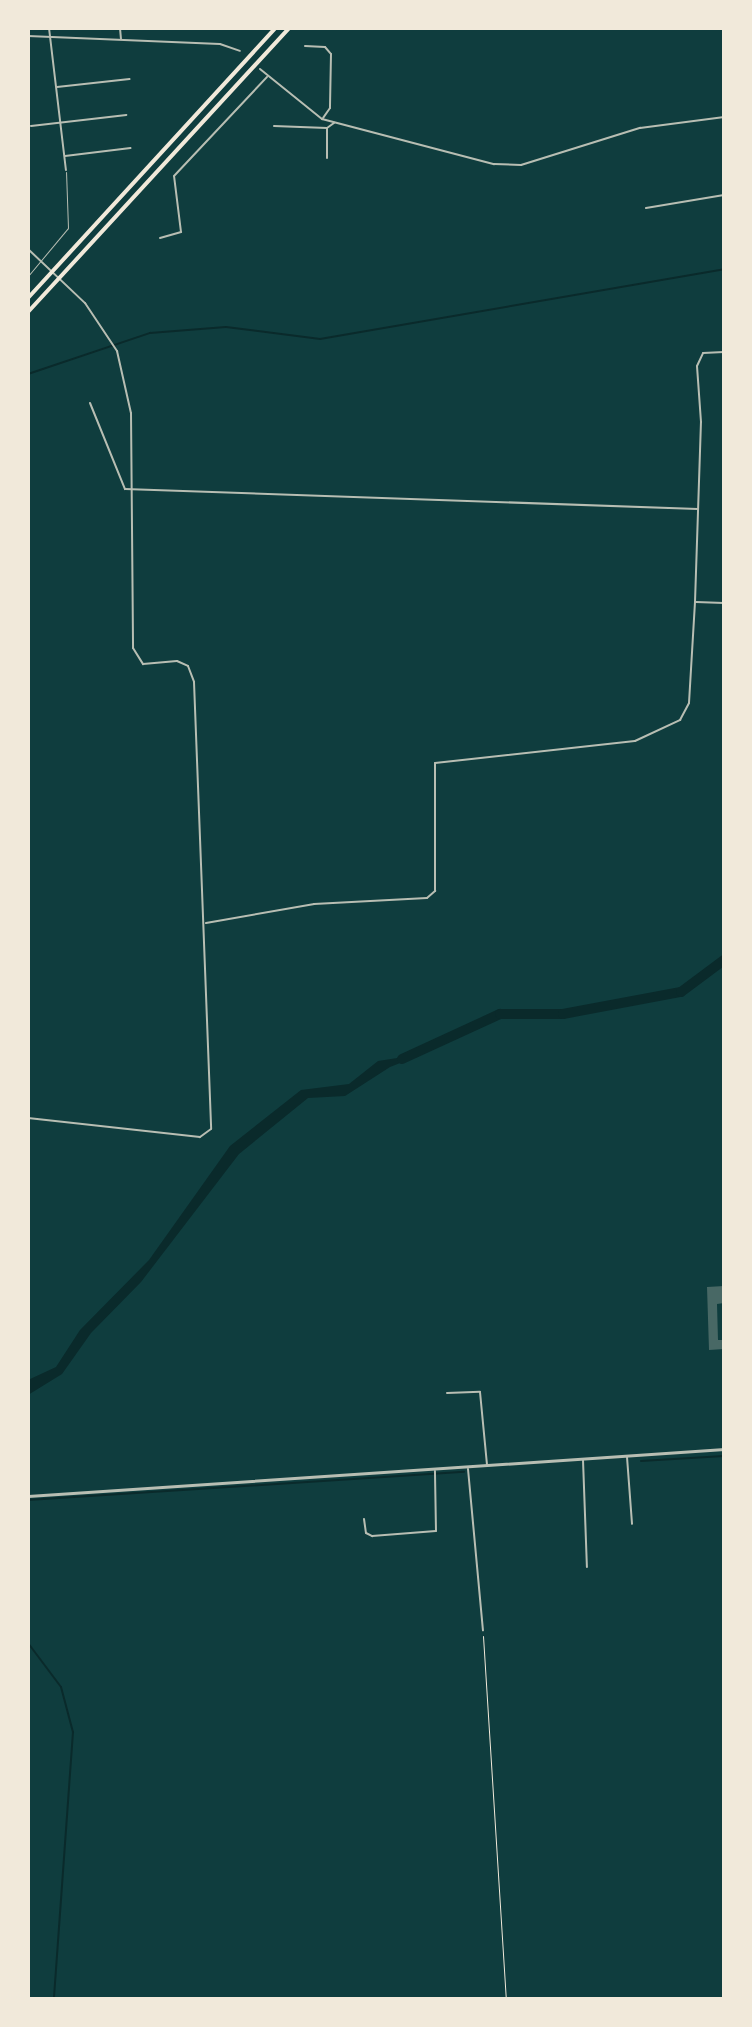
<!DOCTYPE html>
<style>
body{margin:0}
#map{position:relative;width:752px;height:2027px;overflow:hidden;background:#0f3d3e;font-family:"Asap Condensed",sans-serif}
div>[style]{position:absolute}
.water>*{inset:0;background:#0a2a2b}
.stream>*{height:2px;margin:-1px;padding:0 1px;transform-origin:1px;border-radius:1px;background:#0a2a2b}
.river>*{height:10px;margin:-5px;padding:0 5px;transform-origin:5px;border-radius:5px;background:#0a2a2b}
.building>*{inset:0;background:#486865}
.path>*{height:1px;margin:-0.5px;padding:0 0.5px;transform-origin:0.5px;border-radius:0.5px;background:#f1e9da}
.service>*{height:1px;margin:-0.5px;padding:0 0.5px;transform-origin:0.5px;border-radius:0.5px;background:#b8beb3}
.minor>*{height:2px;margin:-1px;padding:0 1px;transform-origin:1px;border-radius:1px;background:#b8beb3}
.tertiary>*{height:3px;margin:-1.5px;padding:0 1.5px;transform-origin:1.5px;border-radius:1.5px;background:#b8beb3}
.motorway>*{height:4px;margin:-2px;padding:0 2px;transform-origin:2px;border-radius:2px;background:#f1e9da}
span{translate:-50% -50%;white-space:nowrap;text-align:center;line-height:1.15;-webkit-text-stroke:6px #f1e9da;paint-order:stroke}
.frame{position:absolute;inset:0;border:30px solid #f1e9da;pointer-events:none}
</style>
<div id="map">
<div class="water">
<div style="clip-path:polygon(423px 1054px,390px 1067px,345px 1096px,308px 1098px,239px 1154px,141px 1282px,91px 1333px,62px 1374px,28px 1395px,28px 1380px,56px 1367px,80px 1330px,149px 1260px,230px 1146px,301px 1090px,349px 1084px,378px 1061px)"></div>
</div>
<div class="stream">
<div style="left:28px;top:374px;width:129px;rotate:-18.6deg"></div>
<div style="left:150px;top:333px;width:76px;rotate:-4.5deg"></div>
<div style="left:226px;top:327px;width:95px;rotate:7.3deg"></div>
<div style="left:320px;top:339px;width:410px;rotate:-9.8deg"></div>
<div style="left:641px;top:1461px;width:83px;rotate:-3.4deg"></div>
<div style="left:28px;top:1500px;width:437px;rotate:-3.7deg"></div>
<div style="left:28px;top:1643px;width:55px;rotate:53.1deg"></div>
<div style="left:61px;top:1687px;width:47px;rotate:75.1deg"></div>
<div style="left:73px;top:1732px;width:268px;rotate:94.1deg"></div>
</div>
<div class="river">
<div style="left:402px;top:1059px;width:108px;rotate:-24.7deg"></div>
<div style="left:500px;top:1014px;width:63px"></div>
<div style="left:563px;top:1014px;width:120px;rotate:-10.6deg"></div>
<div style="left:681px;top:992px;width:54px;rotate:-36.7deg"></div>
</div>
<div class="building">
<div style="clip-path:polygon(724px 1286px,724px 1303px,717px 1304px,718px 1340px,724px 1340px,724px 1349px,709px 1350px,707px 1287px)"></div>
</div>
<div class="path">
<div style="left:483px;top:1636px;width:364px;rotate:86.4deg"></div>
</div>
<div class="service">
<div style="left:28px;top:276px;width:62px;rotate:-50.2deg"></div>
<div style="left:68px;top:228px;width:56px;rotate:-92deg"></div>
</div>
<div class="minor">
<div style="left:49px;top:28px;width:143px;rotate:83.2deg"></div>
<div style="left:120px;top:28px;width:11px;rotate:85deg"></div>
<div style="left:28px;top:36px;width:192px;rotate:2.4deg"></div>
<div style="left:220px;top:44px;width:21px;rotate:19deg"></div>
<div style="left:305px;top:46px;width:20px;rotate:3deg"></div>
<div style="left:325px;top:47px;width:9px;rotate:49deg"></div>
<div style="left:331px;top:54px;width:54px;rotate:91.1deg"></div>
<div style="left:330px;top:108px;width:12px;rotate:125deg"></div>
<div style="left:260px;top:69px;width:80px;rotate:38.9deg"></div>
<div style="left:322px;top:119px;width:178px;rotate:14.7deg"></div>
<div style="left:494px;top:164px;width:27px;rotate:2deg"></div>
<div style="left:521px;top:165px;width:125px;rotate:-17.3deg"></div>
<div style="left:640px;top:128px;width:85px;rotate:-7.5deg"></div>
<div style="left:57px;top:87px;width:73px;rotate:-6.3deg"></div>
<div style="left:31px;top:126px;width:96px;rotate:-6.6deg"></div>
<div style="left:274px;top:126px;width:53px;rotate:2.2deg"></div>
<div style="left:327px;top:128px;width:9px;rotate:-36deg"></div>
<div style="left:65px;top:156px;width:66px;rotate:-6.9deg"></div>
<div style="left:327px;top:158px;width:30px;rotate:-90deg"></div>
<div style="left:646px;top:208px;width:79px;rotate:-9.5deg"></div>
<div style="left:160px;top:238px;width:22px;rotate:-16deg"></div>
<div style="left:181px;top:232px;width:56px;rotate:-97.1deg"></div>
<div style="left:174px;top:176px;width:136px;rotate:-46.8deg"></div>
<div style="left:28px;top:249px;width:79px;rotate:43.5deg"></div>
<div style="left:85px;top:303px;width:58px;rotate:56.3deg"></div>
<div style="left:117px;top:351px;width:64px;rotate:77.3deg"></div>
<div style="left:131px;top:413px;width:235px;rotate:89.5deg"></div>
<div style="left:133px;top:648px;width:19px;rotate:58deg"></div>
<div style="left:143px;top:664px;width:34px;rotate:-5deg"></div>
<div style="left:177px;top:661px;width:12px;rotate:24deg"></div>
<div style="left:188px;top:666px;width:17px;rotate:69deg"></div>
<div style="left:194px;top:682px;width:447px;rotate:87.8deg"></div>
<div style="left:211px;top:1129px;width:14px;rotate:144deg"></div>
<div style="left:200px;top:1137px;width:173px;rotate:-173.7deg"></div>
<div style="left:90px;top:403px;width:93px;rotate:67.9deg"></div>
<div style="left:125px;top:489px;width:573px;rotate:2deg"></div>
<div style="left:696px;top:602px;width:28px;rotate:2deg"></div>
<div style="left:206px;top:923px;width:110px;rotate:-10deg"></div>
<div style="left:314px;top:904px;width:113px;rotate:-3deg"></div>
<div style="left:427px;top:898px;width:11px;rotate:-41deg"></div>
<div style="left:435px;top:891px;width:128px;rotate:-90deg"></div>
<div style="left:435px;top:763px;width:201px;rotate:-6.3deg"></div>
<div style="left:635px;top:741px;width:50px;rotate:-25deg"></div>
<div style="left:680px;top:720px;width:19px;rotate:-62deg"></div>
<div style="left:689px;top:703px;width:101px;rotate:-86.6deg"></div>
<div style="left:695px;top:602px;width:180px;rotate:-88.1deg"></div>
<div style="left:701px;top:422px;width:56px;rotate:-94.1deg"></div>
<div style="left:697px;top:366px;width:14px;rotate:-65deg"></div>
<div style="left:703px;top:353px;width:21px;rotate:-3deg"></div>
<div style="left:447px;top:1393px;width:33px;rotate:-2deg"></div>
<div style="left:480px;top:1392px;width:73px;rotate:84.5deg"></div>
<div style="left:627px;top:1457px;width:67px;rotate:85.7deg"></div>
<div style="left:583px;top:1460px;width:107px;rotate:87.9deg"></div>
<div style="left:468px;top:1469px;width:162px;rotate:84.7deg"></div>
<div style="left:364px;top:1519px;width:14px;rotate:82deg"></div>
<div style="left:366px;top:1533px;width:7px;rotate:27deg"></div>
<div style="left:372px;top:1536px;width:64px;rotate:-4.5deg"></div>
<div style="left:436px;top:1531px;width:60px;rotate:-91deg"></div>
</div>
<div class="tertiary">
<div style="left:28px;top:1496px;width:698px;rotate:-3.86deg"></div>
</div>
<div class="motorway">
<div style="left:28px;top:298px;width:366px;rotate:-47.5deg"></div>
<div style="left:28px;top:312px;width:386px;rotate:-47.4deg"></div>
</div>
<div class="frame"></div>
</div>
